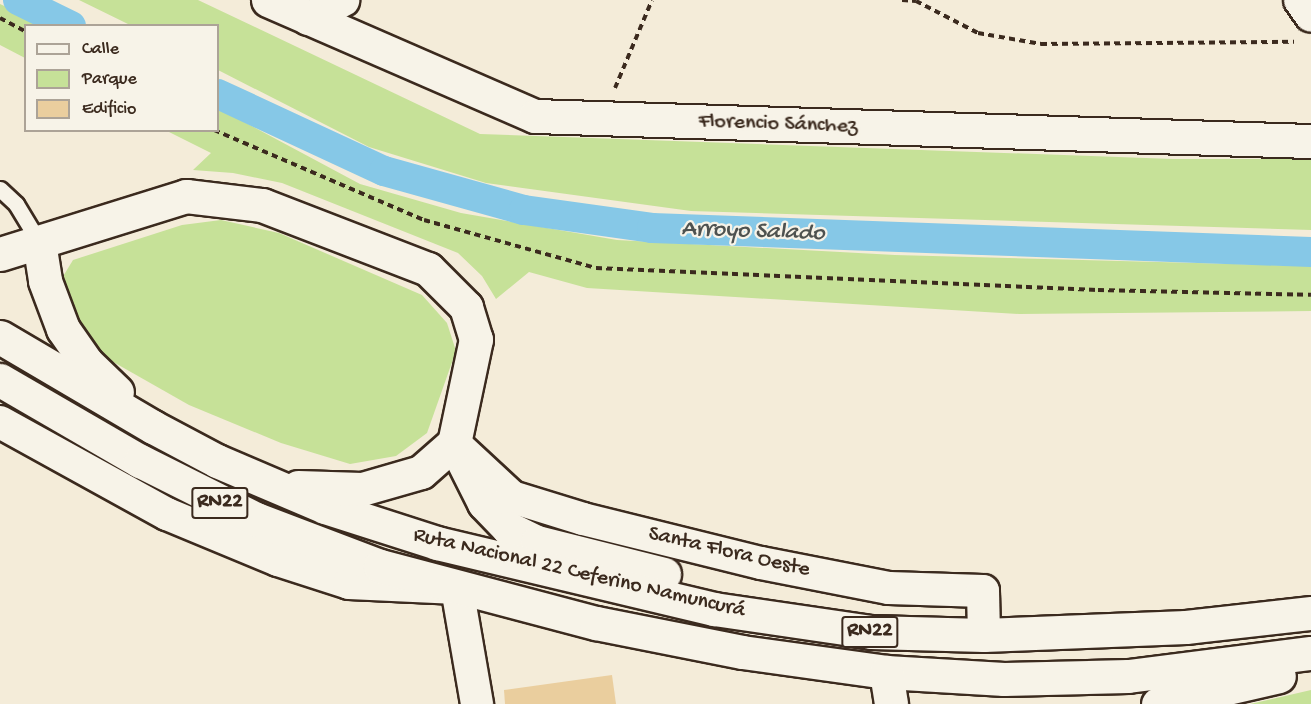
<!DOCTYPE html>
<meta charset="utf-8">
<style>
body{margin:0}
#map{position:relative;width:1311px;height:704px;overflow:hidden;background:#f4ecd9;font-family:"Gochi Hand",sans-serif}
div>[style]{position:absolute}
.green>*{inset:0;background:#c6e198}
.canal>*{height:30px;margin:-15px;padding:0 15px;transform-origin:15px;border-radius:15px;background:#86c8e7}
.building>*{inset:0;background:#eace9e}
.path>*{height:4px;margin-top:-2px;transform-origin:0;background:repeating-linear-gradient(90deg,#3b2a1e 0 6px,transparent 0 10.5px)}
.roads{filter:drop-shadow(2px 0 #3b2a1e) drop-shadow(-2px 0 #3b2a1e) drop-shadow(0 2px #3b2a1e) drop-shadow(0 -2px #3b2a1e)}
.lane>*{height:15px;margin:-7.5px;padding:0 7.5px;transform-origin:7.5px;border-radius:7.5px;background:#f7f3e8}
.street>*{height:32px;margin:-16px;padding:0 16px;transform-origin:16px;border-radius:16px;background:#f7f3e8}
.secondary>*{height:33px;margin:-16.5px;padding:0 16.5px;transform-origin:16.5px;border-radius:16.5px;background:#f7f3e8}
.highway>*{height:33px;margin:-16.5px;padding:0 16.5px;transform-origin:16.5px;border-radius:16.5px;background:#f7f3e8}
span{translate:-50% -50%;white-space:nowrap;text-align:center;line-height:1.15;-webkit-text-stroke:4.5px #f7f3e8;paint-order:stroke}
.shield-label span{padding:2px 4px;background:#f7f3e8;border:2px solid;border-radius:4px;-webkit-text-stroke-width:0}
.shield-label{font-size:21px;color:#3b2a1e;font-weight:700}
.street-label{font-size:22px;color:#3b2a1e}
.water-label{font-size:24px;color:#4e5250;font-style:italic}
.legend{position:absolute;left:24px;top:24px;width:195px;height:108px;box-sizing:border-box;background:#f7f3e8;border:2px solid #aca397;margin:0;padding:8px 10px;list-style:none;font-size:18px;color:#3b2a1e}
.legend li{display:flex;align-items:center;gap:12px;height:30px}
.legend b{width:30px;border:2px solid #aca397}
</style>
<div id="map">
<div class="green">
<div style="clip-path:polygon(79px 0,198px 0,480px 134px,1173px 159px,1311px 159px,1311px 230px,691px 211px,486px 183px,369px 147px,218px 70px,218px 26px,130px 25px)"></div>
<div style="clip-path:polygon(0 4px,46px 25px,26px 26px,25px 58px,0 45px)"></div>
<div style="clip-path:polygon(218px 108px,360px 184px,461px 213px,617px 240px,895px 255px,1311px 266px,1311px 311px,1019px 314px,587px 288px,529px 272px,496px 299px,482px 276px,458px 253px,282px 183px,233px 173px,193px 170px,211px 153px,167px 131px,218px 130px)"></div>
<div style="clip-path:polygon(221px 220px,279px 233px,422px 295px,447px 323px,456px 351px,427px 433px,396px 456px,350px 464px,281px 443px,189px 405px,108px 359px,70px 312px,59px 283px,73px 260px,182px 225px)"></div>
<div style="clip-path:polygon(1311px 690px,1311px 704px,1250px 704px)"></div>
</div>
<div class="canal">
<div style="left:18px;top:0;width:59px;rotate:26.1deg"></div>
<div style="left:218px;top:94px;width:183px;rotate:24.9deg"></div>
<div style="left:384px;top:171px;width:145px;rotate:15.6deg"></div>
<div style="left:524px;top:210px;width:129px;rotate:8deg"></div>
<div style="left:652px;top:228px;width:659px;rotate:2.09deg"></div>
</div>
<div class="building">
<div style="clip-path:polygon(612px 675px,616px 704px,505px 704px,504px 690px)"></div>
</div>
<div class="path">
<div style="left:902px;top:0;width:14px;rotate:4deg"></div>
<div style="left:916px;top:1px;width:70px;rotate:27.3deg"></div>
<div style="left:978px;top:33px;width:64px;rotate:9.9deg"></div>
<div style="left:1041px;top:44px;width:253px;rotate:-0.5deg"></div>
<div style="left:0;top:18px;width:30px;rotate:28deg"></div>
<div style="left:615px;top:88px;width:95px;rotate:-67.2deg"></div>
<div style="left:214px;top:130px;width:228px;rotate:23.2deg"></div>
<div style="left:424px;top:220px;width:179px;rotate:15.6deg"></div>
<div style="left:596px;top:268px;width:502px;rotate:2.51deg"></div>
<div style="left:1098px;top:290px;width:213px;rotate:1.3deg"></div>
</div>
<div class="roads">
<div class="lane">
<div style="left:0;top:189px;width:22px;rotate:43deg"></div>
<div style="left:16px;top:204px;width:44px;rotate:58.8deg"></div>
</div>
<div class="street">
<div style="left:1300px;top:0;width:19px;rotate:55deg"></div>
<div style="left:308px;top:19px;width:40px;rotate:-28deg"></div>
<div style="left:0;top:422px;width:191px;rotate:28.9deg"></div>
<div style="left:167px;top:514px;width:120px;rotate:22.5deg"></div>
<div style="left:278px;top:560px;width:75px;rotate:17.9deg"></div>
<div style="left:349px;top:583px;width:108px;rotate:2.7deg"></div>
<div style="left:457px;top:588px;width:118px;rotate:80.2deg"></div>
<div style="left:457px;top:446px;width:75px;rotate:42.8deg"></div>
<div style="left:512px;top:497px;width:74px;rotate:17.2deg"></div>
<div style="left:583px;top:519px;width:183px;rotate:13.9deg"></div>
<div style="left:761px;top:563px;width:130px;rotate:11.1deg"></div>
<div style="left:889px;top:588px;width:94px;rotate:1.8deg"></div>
<div style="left:983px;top:591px;width:44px;rotate:88.7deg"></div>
</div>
<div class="secondary">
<div style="left:268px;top:0;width:291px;rotate:23.5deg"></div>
<div style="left:535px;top:116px;width:776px;rotate:1.85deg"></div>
</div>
<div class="highway">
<div style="left:39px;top:242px;width:39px;rotate:81deg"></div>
<div style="left:45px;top:281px;width:51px;rotate:69.4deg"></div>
<div style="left:63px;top:329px;width:40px;rotate:55.1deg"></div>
<div style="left:86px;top:362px;width:43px;rotate:44.1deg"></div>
<div style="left:0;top:254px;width:195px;rotate:-17.3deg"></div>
<div style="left:186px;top:196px;width:77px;rotate:6.8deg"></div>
<div style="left:262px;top:205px;width:178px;rotate:21.1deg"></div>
<div style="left:428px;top:269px;width:54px;rotate:45deg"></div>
<div style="left:466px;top:307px;width:34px;rotate:73deg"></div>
<div style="left:476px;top:339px;width:106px;rotate:101.9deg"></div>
<div style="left:454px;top:443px;width:67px;rotate:63.4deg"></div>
<div style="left:484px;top:503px;width:35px;rotate:46deg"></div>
<div style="left:508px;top:528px;width:32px;rotate:26deg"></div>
<div style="left:537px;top:542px;width:131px;rotate:14.1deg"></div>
<div style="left:0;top:337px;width:178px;rotate:30.5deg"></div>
<div style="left:153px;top:427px;width:72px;rotate:28deg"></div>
<div style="left:217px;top:461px;width:117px;rotate:23.1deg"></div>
<div style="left:325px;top:507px;width:118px;rotate:17.8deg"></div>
<div style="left:437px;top:543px;width:285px;rotate:13.4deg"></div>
<div style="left:714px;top:609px;width:159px;rotate:8.3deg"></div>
<div style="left:871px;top:632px;width:113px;rotate:1.5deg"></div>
<div style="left:984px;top:635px;width:202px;rotate:-2.3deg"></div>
<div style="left:1186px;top:627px;width:126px;rotate:-6.4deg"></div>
<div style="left:0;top:380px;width:162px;rotate:30.1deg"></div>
<div style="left:140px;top:461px;width:130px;rotate:26.6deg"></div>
<div style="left:256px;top:519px;width:133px;rotate:20.8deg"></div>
<div style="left:380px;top:566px;width:223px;rotate:14.8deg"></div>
<div style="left:596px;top:623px;width:149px;rotate:11.2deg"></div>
<div style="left:742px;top:652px;width:145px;rotate:7.9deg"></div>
<div style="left:886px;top:672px;width:118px;rotate:3.4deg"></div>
<div style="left:1004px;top:679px;width:124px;rotate:-1.4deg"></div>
<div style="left:1128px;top:676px;width:184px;rotate:-7.2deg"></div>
<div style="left:298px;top:487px;width:64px;rotate:1.8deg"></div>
<div style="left:362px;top:489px;width:61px;rotate:-16.1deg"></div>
<div style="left:421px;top:472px;width:44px;rotate:-41.3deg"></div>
<div style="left:886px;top:672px;width:32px;rotate:81deg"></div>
<div style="left:1158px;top:704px;width:124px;rotate:-13deg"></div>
</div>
</div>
<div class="shield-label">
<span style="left:220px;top:503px">RN22</span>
<span style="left:870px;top:632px">RN22</span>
</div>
<div class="street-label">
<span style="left:778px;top:125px;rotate:2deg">Florencio Sánchez</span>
<span style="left:729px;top:553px;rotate:13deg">Santa Flora Oeste</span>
<span style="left:579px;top:574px;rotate:13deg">Ruta Nacional 22 Ceferino Namuncurá</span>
</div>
<div class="water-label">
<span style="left:753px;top:232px;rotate:2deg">Arroyo Salado</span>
</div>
<ul class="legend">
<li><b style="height:8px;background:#f7f3e8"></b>Calle</li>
<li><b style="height:16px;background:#c6e198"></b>Parque</li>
<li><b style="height:16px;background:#eace9e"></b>Edificio</li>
</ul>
</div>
